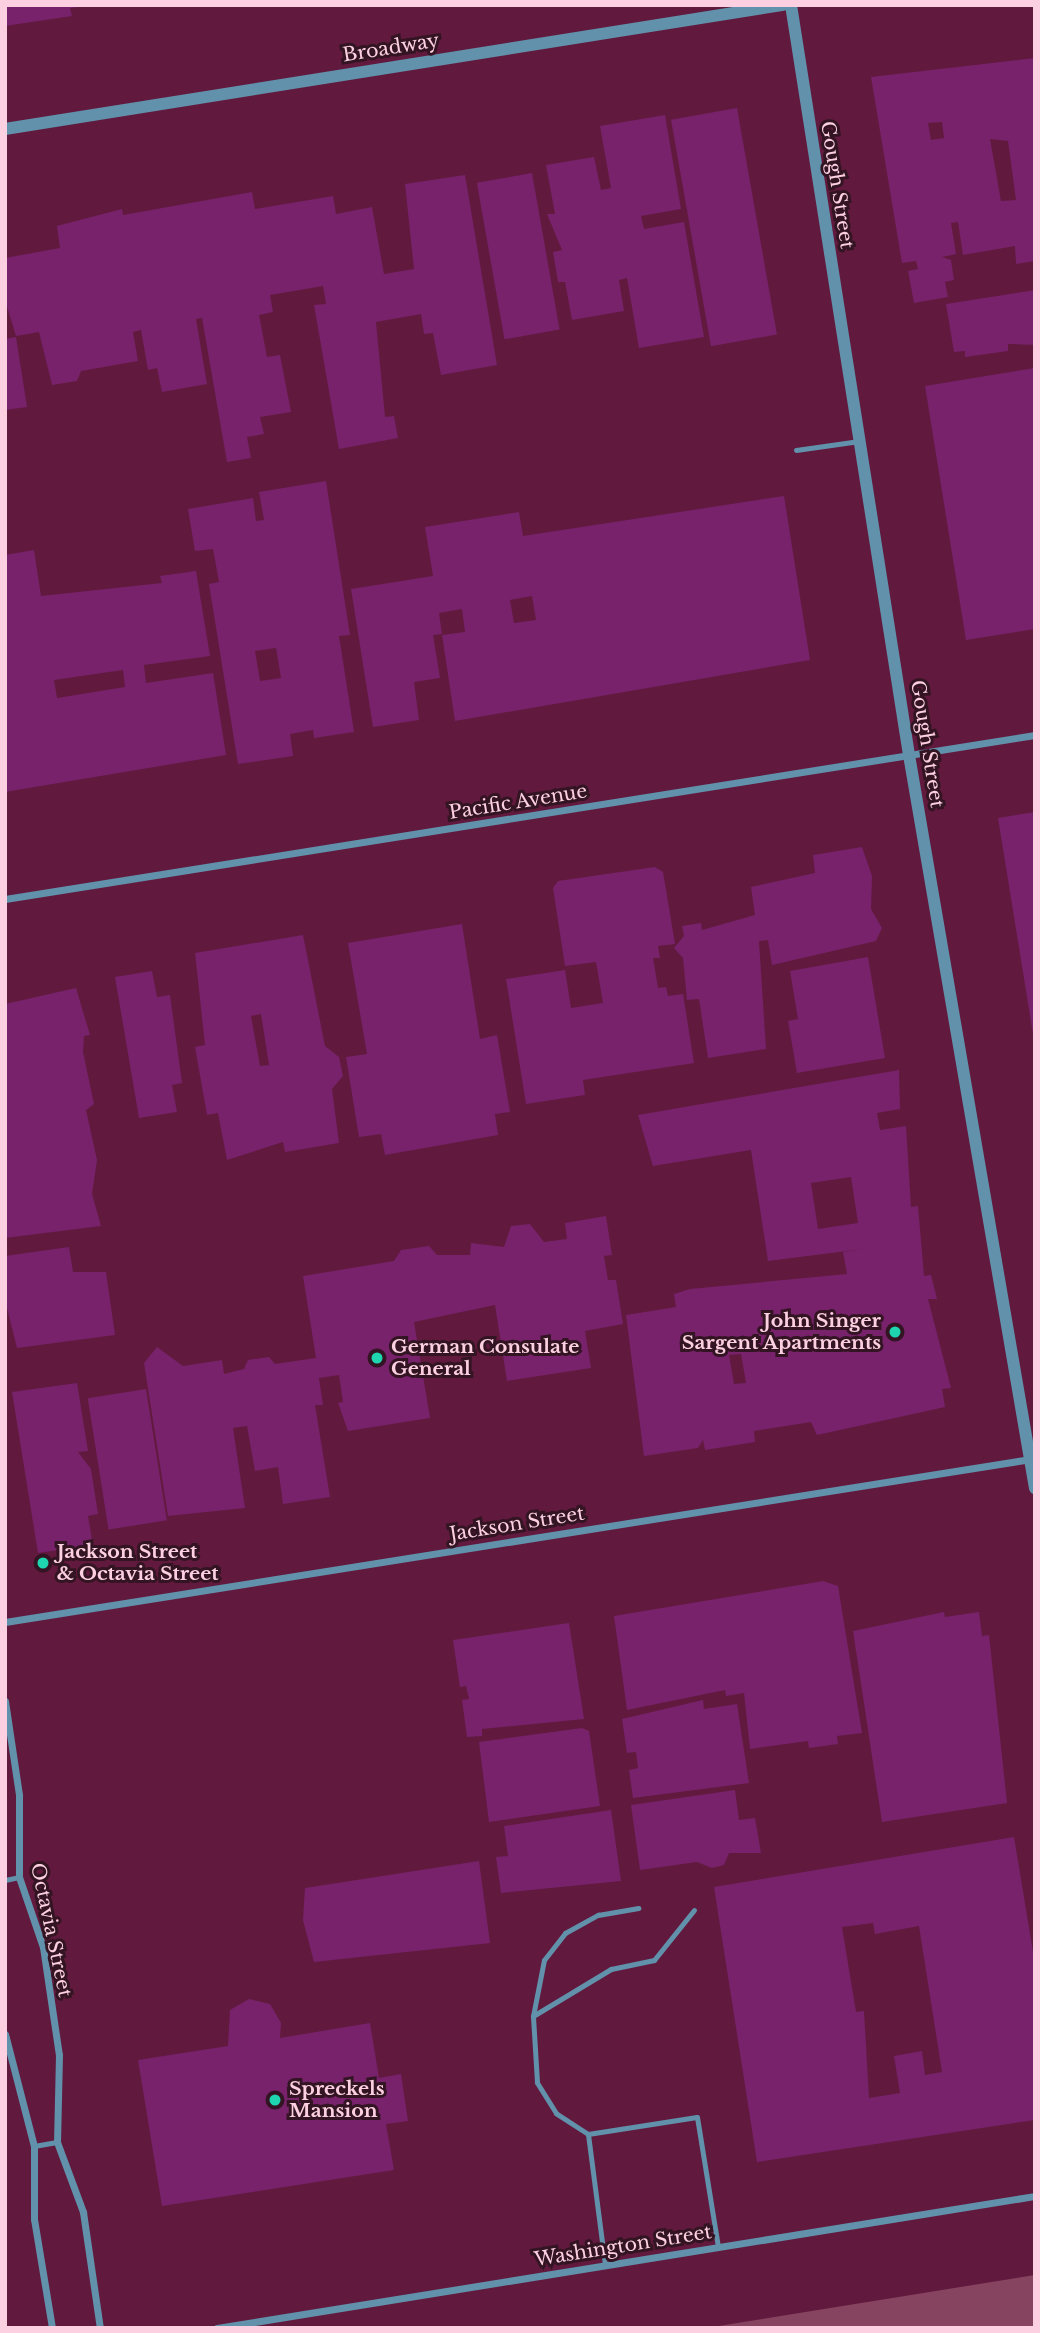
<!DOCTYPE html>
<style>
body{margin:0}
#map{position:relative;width:1040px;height:2333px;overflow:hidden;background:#611a3d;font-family:"Libre Baskerville",serif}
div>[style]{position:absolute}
.green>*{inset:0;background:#864460}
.building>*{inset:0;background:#77226b;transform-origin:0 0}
.service>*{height:5px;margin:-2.5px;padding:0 2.5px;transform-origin:2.5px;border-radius:2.5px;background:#6191ab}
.minor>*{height:7px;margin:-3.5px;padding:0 3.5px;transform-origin:3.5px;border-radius:3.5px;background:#6191ab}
.tertiary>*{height:12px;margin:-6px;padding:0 6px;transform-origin:6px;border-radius:6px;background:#6191ab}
.dots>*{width:19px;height:19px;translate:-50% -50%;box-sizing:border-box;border:4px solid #331422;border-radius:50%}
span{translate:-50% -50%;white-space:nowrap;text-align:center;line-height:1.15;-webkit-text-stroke:6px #331422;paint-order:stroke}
.street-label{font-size:19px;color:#fcd0e0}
.poi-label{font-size:19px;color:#fcd0e0;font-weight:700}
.right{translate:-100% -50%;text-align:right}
.left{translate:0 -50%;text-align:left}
.frame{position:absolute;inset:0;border:7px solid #fcd0e0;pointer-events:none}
</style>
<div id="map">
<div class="green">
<div style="clip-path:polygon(1035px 2275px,1035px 2328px,706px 2328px)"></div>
</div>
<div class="building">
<div style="clip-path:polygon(5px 5px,80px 5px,80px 7px,70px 8px,72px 16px,5px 26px)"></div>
<div style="clip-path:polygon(evenodd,1035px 58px,1035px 261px,1016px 264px,1015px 246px,963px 255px,958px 222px,951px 223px,956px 254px,942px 257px,951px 260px,954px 280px,945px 282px,948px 297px,914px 303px,908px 271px,918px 269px,916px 261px,902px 263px,871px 77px,1035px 58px,942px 122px,944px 138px,931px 140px,928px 123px,942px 122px,1035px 58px,990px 139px,1008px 141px,1016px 200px,1001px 201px,990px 139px)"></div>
<div style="left:737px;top:108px;width:230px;height:67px;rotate:80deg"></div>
<div style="clip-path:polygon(665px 115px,681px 209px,641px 216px,644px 229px,684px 222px,704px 337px,639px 348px,627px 278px,619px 280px,624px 311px,572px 320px,565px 282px,558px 282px,553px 252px,562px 250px,547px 214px,555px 214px,546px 165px,594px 157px,601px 190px,611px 188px,600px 126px)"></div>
<div style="left:532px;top:173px;width:159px;height:56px;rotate:80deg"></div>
<div style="clip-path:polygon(465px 175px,497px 365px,441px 375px,433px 333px,424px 334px,421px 314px,376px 322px,385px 417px,394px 416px,398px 438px,339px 449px,314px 305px,326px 304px,323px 286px,270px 295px,273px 312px,259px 315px,267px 357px,280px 355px,291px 412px,260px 417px,264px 434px,247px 437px,251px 458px,227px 462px,202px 318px,196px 319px,207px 384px,162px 392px,157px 368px,148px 370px,141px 330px,133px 332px,138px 361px,81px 371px,77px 381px,52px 385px,39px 332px,16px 336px,5px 300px,5px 258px,60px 248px,57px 226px,122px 209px,123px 215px,252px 192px,255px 209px,333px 196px,336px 214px,372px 207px,384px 274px,414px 269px,405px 184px)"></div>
<div style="clip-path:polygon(1035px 290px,1035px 345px,1008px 344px,1008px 351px,965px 357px,965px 351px,954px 352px,946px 304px)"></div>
<div style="clip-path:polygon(16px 337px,27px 407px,5px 410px,5px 339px)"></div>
<div style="clip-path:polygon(1035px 368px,1035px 629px,966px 640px,925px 386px)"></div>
<div style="clip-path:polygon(evenodd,326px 481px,350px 635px,339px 636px,354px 732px,314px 738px,313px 730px,290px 734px,293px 756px,238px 764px,209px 584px,219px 582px,213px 549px,195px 551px,188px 509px,253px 498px,256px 521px,264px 520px,259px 492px,326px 481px,276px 648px,281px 678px,260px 681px,255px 651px,276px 648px)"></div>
<div style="clip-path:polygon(evenodd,784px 496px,810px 660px,455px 721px,442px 635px,465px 632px,462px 609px,439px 613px,442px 634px,433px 635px,440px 678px,414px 682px,419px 720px,373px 727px,351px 589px,433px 576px,425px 527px,519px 512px,523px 536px,784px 496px,532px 596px,536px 620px,514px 623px,510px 600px,532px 596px)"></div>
<div style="clip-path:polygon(evenodd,34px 550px,41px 596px,162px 583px,160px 576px,196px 571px,210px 656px,144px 665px,146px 683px,213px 673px,226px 755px,5px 792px,5px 555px,34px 550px,123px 670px,125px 687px,57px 698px,54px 680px,123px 670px)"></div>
<div style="clip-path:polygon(1035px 812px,1035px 1034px,1033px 1034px,998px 818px)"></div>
<div style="clip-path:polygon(862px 847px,872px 876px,871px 909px,882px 928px,876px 941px,772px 965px,768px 940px,759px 941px,766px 1049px,708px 1058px,699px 999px,687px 1000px,683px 958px,674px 948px,684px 936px,682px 926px,701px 923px,702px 930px,755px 915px,751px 887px,815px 873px,813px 855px)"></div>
<div style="clip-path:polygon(655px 867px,663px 872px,675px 944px,658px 946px,660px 958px,653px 958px,658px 988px,666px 987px,668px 996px,683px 994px,694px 1063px,583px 1080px,585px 1095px,526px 1104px,506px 979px,565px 970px,571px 1008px,603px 1003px,596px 962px,565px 966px,553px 888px,558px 881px)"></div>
<div style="clip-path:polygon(462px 924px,480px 1039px,497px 1035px,510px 1112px,495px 1114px,498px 1135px,385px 1155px,381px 1134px,359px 1137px,346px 1057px,367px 1054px,348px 943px)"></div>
<div style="clip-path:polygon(evenodd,303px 935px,325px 1046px,339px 1057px,343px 1076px,332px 1089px,339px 1143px,285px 1152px,283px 1142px,227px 1160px,218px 1113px,207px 1115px,195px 1047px,205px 1045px,195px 953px,303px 935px,261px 1014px,269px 1065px,260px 1066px,251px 1016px,261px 1014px)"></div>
<div style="clip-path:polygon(868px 957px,885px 1058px,797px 1073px,788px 1021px,798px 1019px,790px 971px)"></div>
<div style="clip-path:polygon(152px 971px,157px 997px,170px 995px,182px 1083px,172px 1085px,177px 1112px,139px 1118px,115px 977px)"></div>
<div style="clip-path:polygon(76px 988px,90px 1035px,84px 1036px,83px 1052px,94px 1104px,86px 1110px,97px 1160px,92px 1194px,101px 1226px,5px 1238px,5px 1004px)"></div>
<div style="clip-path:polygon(evenodd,899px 1070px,900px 1109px,877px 1113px,880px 1130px,906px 1126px,911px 1207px,918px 1206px,924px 1276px,931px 1275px,937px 1299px,928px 1299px,951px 1388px,942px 1389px,945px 1407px,817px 1435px,811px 1422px,754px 1431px,755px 1442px,705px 1450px,703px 1440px,698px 1448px,644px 1456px,626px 1315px,676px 1307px,674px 1294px,690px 1289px,847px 1274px,843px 1252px,863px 1249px,768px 1261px,751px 1150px,653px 1166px,638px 1115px,899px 1070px,851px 1177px,858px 1223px,818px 1229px,811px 1183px,851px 1177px,899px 1070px,741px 1354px,746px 1383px,734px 1384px,729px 1355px,741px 1354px)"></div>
<div style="clip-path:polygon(606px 1216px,612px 1255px,604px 1256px,608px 1280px,616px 1280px,623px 1324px,585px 1331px,591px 1368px,507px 1381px,495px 1305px,414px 1322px,430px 1418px,348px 1431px,338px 1403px,343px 1402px,339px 1375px,319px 1378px,323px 1405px,315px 1405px,330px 1497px,283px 1504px,278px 1467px,255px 1471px,247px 1426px,233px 1428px,245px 1508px,168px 1516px,144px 1363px,157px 1347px,183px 1366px,222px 1360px,224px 1374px,244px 1369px,248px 1360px,269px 1357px,275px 1364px,316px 1358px,303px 1276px,394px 1261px,401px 1250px,429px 1246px,437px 1255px,470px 1255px,471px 1243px,504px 1247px,511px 1226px,530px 1224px,544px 1242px,567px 1239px,565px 1223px)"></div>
<div style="clip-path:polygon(69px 1247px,73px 1272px,106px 1272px,115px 1335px,17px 1348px,5px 1300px,5px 1256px)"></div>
<div style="clip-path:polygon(77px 1383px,88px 1451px,78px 1452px,91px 1469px,98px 1514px,88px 1516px,93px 1545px,38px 1553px,12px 1392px)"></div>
<div style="left:146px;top:1389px;width:133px;height:59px;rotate:81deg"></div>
<div style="clip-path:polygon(823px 1581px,838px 1586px,862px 1733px,837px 1736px,838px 1744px,809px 1748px,808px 1741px,750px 1749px,744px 1693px,726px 1696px,725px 1690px,627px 1710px,614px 1616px)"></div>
<div style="clip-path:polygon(944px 1612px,945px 1617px,979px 1612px,982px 1636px,989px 1635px,1007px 1803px,882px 1822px,853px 1631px)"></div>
<div style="clip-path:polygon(569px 1623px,584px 1719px,482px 1729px,482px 1736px,467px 1737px,462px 1700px,469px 1699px,466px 1686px,460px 1687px,453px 1640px)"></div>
<div style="clip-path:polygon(703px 1700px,704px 1709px,737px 1704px,749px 1783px,633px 1798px,629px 1770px,638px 1768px,636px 1752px,627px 1753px,622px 1719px)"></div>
<div style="clip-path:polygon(582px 1728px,589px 1731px,600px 1806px,489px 1822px,479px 1742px)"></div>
<div style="clip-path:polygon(735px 1790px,739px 1820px,755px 1818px,761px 1853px,729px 1853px,724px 1865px,712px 1868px,697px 1862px,640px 1870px,631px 1805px)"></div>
<div style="clip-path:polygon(611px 1810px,621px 1881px,501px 1893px,496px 1857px,508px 1856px,504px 1826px)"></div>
<div style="clip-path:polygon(evenodd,1014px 1837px,1035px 1964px,1035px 2120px,757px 2162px,714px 1887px,1014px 1837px,873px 1923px,875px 1934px,919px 1926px,942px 2072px,925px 2075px,922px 2051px,894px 2056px,900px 2093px,869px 2098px,864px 2011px,856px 2012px,842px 1927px,873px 1923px)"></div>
<div style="clip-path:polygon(479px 1861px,490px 1943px,314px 1962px,303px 1920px,305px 1888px)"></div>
<div style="clip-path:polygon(249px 1999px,270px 2004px,281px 2023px,280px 2038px,370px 2023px,379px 2078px,401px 2074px,408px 2121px,386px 2124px,394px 2170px,162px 2206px,138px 2060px,228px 2046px,230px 2010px)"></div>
</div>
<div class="service">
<div style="left:796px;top:450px;width:64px;rotate:-8.1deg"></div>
<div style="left:5px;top:1880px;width:14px;rotate:-12deg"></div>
<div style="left:533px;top:2016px;width:57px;rotate:-78.9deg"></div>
<div style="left:544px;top:1960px;width:34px;rotate:-52deg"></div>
<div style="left:565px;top:1933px;width:38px;rotate:-29deg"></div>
<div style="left:598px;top:1915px;width:41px;rotate:-9.9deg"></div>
<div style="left:588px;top:2134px;width:110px;rotate:-8.9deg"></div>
<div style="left:697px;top:2117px;width:132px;rotate:80.8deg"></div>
<div style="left:34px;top:2146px;width:23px;rotate:-10deg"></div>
<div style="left:605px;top:2265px;width:132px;rotate:-97.4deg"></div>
<div style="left:588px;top:2134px;width:38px;rotate:-147deg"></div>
<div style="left:556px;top:2113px;width:36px;rotate:-122deg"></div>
<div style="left:537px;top:2082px;width:66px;rotate:-93.5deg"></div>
<div style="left:533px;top:2016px;width:91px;rotate:-31.1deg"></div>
<div style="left:611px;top:1969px;width:44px;rotate:-11.8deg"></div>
<div style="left:654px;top:1960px;width:64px;rotate:-51.3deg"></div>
</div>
<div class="minor">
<div style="left:5px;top:899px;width:1043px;rotate:-9.05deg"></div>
<div style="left:5px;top:1622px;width:1039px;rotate:-9.03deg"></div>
<div style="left:5px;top:1701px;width:95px;rotate:81.5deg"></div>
<div style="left:19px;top:1795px;width:82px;rotate:90deg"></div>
<div style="left:19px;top:1877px;width:74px;rotate:71.1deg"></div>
<div style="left:43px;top:1947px;width:109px;rotate:81.6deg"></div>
<div style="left:59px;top:2055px;width:87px;rotate:91.3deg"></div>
<div style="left:57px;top:2142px;width:75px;rotate:69.6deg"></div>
<div style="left:83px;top:2212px;width:117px;rotate:81.7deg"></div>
<div style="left:5px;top:2034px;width:116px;rotate:75.5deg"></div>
<div style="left:34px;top:2146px;width:73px;rotate:90deg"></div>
<div style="left:34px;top:2219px;width:110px;rotate:80.6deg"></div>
<div style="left:217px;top:2328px;width:829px;rotate:-9.17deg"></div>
</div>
<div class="tertiary">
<div style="left:791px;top:5px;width:759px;rotate:81.06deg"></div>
<div style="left:909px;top:755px;width:744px;rotate:80.25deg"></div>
<div style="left:5px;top:129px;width:788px;rotate:-9.06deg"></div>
</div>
<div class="dots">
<div style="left:895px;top:1332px;background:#1ed5b0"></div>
<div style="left:377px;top:1358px;background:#1ed5b0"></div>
<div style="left:43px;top:1563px;background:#1ed5b0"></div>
<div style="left:275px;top:2100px;background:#1ed5b0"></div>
</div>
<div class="street-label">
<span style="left:391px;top:48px;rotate:-9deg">Broadway</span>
<span style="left:837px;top:185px;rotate:81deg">Gough Street</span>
<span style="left:927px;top:744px;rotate:81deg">Gough Street</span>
<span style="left:518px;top:802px;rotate:-9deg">Pacific Avenue</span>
<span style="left:517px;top:1524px;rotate:-9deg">Jackson Street</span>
<span style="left:51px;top:1930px;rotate:78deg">Octavia Street</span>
<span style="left:623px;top:2246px;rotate:-9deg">Washington Street</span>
</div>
<div class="poi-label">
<span class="right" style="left:881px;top:1332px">John Singer<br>Sargent Apartments</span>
<span class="left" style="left:391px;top:1358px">German Consulate<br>General</span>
<span class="left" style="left:57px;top:1563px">Jackson Street<br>&amp; Octavia Street</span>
<span class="left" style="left:289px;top:2100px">Spreckels<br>Mansion</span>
</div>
<div class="frame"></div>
</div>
